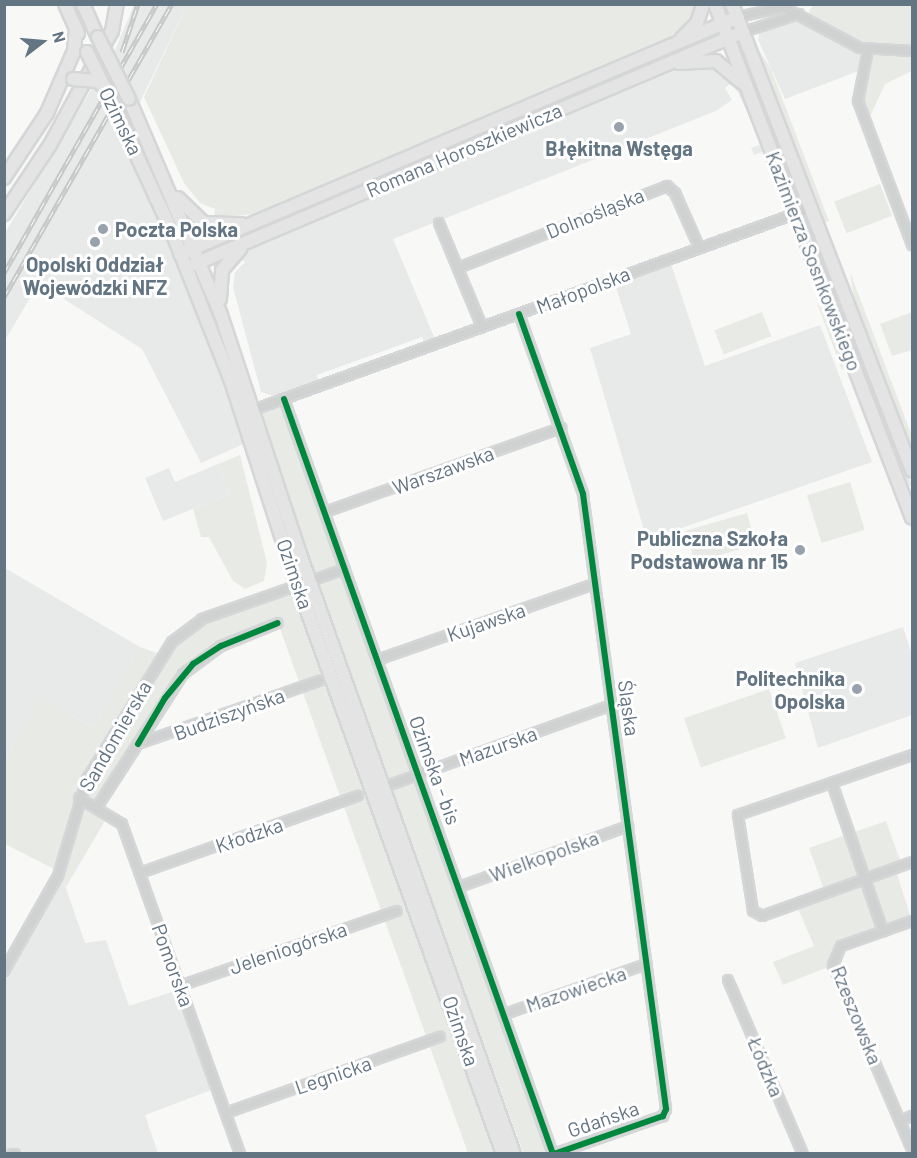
<!DOCTYPE html>
<meta charset="utf-8">
<style>
body{margin:0}
#map{position:relative;width:917px;height:1158px;overflow:hidden;background:#f8f8f7;font-family:Barlow,sans-serif}
div>[style]{position:absolute}
.built>*{inset:0;background:#e8eae9}
.green>*{inset:0;background:#e8ebe5;transform-origin:0 0}
.roads{filter:drop-shadow(2px 0 #d5d6d7) drop-shadow(-2px 0 #d5d6d7) drop-shadow(0 2px #d5d6d7) drop-shadow(0 -2px #d5d6d7)}
.street>*{height:8px;margin:-4px;padding:0 4px;transform-origin:4px;border-radius:4px;background:#d0d2d2}
.secondary>*{height:12px;margin:-6px;padding:0 6px;transform-origin:6px;border-radius:6px;background:#e3e4e3}
.rail>*{height:5px;margin-top:-2.5px;transform-origin:0;background:repeating-linear-gradient(90deg,#fff 0 9px,#c6c8c8 0 18px);box-sizing:border-box;border-block:2px solid #c6c8c8}
.bridges{filter:drop-shadow(2px 0 #d5d6d7) drop-shadow(-2px 0 #d5d6d7) drop-shadow(0 2px #d5d6d7) drop-shadow(0 -2px #d5d6d7)}
.secondary-bridge>*{height:12px;margin:-6px;padding:0 6px;transform-origin:6px;border-radius:6px;background:#e3e4e3}
.cycleway>*{height:6px;margin:-3px;padding:0 3px;transform-origin:3px;border-radius:3px;background:#00873e}
.dots>*{width:16px;height:16px;translate:-50% -50%;box-sizing:border-box;border:3px solid #fff;border-radius:50%}
span{translate:-50% -50%;white-space:nowrap;text-align:center;line-height:1.15;-webkit-text-stroke:6px #fff;paint-order:stroke}
.street-label{font-size:20px;color:#637483}
.poi-label{font-size:20px;color:#637483;font-weight:700}
.left{translate:0 -50%;text-align:left}
.right{translate:-100% -50%;text-align:right}
.frame{position:absolute;inset:0;border:6px solid #637483;pointer-events:none}
.north{position:absolute;left:12px;top:12px;width:60px;height:60px;-webkit-text-stroke:4px #fff;paint-order:stroke;rotate:74deg;font-size:16px;font-weight:700;line-height:24px;text-align:center;color:#637483}
.north::after{content:'';display:block;margin:auto;width:21px;height:27px;background:#637483;clip-path:polygon(50% 0,100% 100%,50% 72%,0 100%)}
</style>
<div id="map">
<div class="built">
<div style="clip-path:polygon(134px 5px,187px 5px,126px 131px,250px 441px,201px 463px,142px 349px,39px 283px,5px 340px,5px 233px,115px 50px)"></div>
<div style="clip-path:polygon(797px 14px,868px 50px,864px 69px,785px 99px,758px 40px,761px 25px)"></div>
<div style="clip-path:polygon(694px 59px,737px 75px,771px 149px,754px 155px,751px 148px,762px 144px,733px 82px,725px 88px,732px 100px,716px 111px,393px 239px,437px 344px,426px 347px,422px 337px,317px 375px,320px 386px,284px 399px,261px 392px,233px 287px,235px 272px,245px 262px,233px 254px)"></div>
<div style="clip-path:polygon(669px 258px,705px 366px,820px 325px,872px 462px,647px 540px,590px 348px,631px 334px,613px 278px)"></div>
<div style="clip-path:polygon(218px 464px,230px 494px,163px 521px,145px 478px,169px 468px,175px 482px)"></div>
<div style="clip-path:polygon(5px 568px,140px 647px,93px 728px,41px 697px,5px 761px)"></div>
<div style="clip-path:polygon(903px 627px,912px 655px,912px 715px,818px 748px,795px 663px)"></div>
<div style="clip-path:polygon(60px 871px,85px 943px,106px 940px,129px 1006px,181px 989px,217px 1088px,145px 1115px,158px 1153px,5px 1154px,5px 971px)"></div>
</div>
<div class="green">
<div style="clip-path:polygon(187px 5px,698px 5px,693px 20px,678px 36px,644px 51px,253px 214px,214px 219px,215px 209px,200px 203px,184px 183px,144px 97px)"></div>
<div style="clip-path:polygon(813px 5px,912px 5px,912px 71px,885px 84px,866px 125px,860px 107px,868px 50px,806px 17px)"></div>
<div style="clip-path:polygon(705px 37px,580px 95px,338px 196px,341px 189px)"></div>
<div style="clip-path:polygon(759px 50px,771px 69px,829px 221px,823px 223px)"></div>
<div style="clip-path:polygon(743px 55px,800px 193px,798px 202px,740px 56px)"></div>
<div style="left:880px;top:184px;width:34px;height:49px;rotate:69deg"></div>
<div style="left:816px;top:236px;width:267px;height:7px;rotate:69deg"></div>
<div style="clip-path:polygon(850px 272px,912px 436px,912px 455px,855px 306px)"></div>
<div style="clip-path:polygon(817px 303px,830px 318px,846px 363px,842px 370px)"></div>
<div style="left:762px;top:312px;width:26px;height:51px;rotate:69deg"></div>
<div style="clip-path:polygon(912px 312px,912px 350px,892px 356px,880px 324px)"></div>
<div style="left:284px;top:399px;width:801px;height:33px;rotate:70deg"></div>
<div style="clip-path:polygon(240px 455px,267px 563px,264px 581px,245px 589px,233px 581px,209px 537px,201px 537px,193px 509px,230px 494px,218px 464px)"></div>
<div style="left:850px;top:482px;width:50px;height:45px;rotate:73deg"></div>
<div style="left:747px;top:513px;width:33px;height:64px;rotate:74deg"></div>
<div style="clip-path:polygon(298px 585px,503px 1153px,468px 1153px,278px 623px,230px 642px,193px 664px,97px 807px,109px 814px,66px 887px,60px 872px,5px 844px,5px 761px,41px 697px,93px 728px,140px 647px,163px 655px,180px 632px)"></div>
<div style="left:769px;top:689px;width:52px;height:90px;rotate:71deg"></div>
<div style="clip-path:polygon(886px 821px,900px 860px,912px 856px,912px 869px,897px 874px,912px 921px,841px 946px,833px 965px,783px 985px,773px 962px,814px 946px,794px 899px,823px 887px,809px 848px)"></div>
</div>
<div class="roads">
<div class="street">
<div style="left:738px;top:17px;width:46px;rotate:-12.5deg"></div>
<div style="left:783px;top:7px;width:87px;rotate:28deg"></div>
<div style="left:860px;top:48px;width:52px;rotate:3.3deg"></div>
<div style="left:743px;top:32px;width:59px;rotate:-17.8deg"></div>
<div style="left:868px;top:50px;width:52px;rotate:101.1deg"></div>
<div style="left:858px;top:101px;width:154px;rotate:69.4deg"></div>
<div style="left:439px;top:223px;width:113px;rotate:67.5deg"></div>
<div style="left:458px;top:268px;width:225px;rotate:-21.4deg"></div>
<div style="left:667px;top:186px;width:11px;rotate:41deg"></div>
<div style="left:675px;top:193px;width:59px;rotate:66deg"></div>
<div style="left:519px;top:314px;width:191px;rotate:70.4deg"></div>
<div style="left:583px;top:494px;width:621px;rotate:82.31deg"></div>
<div style="left:666px;top:1109px;width:8px;rotate:113deg"></div>
<div style="left:663px;top:1116px;width:115px;rotate:160.8deg"></div>
<div style="left:284px;top:399px;width:801px;rotate:70.39deg"></div>
<div style="left:253px;top:410px;width:593px;rotate:-19.9deg"></div>
<div style="left:325px;top:512px;width:251px;rotate:-19.6deg"></div>
<div style="left:377px;top:660px;width:230px;rotate:-19.3deg"></div>
<div style="left:138px;top:744px;width:192px;rotate:-19.2deg"></div>
<div style="left:912px;top:755px;width:184px;rotate:161deg"></div>
<div style="left:738px;top:815px;width:97px;rotate:81.1deg"></div>
<div style="left:753px;top:911px;width:10px;rotate:29deg"></div>
<div style="left:762px;top:916px;width:159px;rotate:-19.8deg"></div>
<div style="left:832px;top:783px;width:157px;rotate:71deg"></div>
<div style="left:384px;top:787px;width:242px;rotate:-19.8deg"></div>
<div style="left:79px;top:798px;width:50px;rotate:31.2deg"></div>
<div style="left:122px;top:824px;width:350px;rotate:70.3deg"></div>
<div style="left:97px;top:807px;width:158px;rotate:-57.1deg"></div>
<div style="left:183px;top:674px;width:47px;rotate:-36.4deg"></div>
<div style="left:221px;top:646px;width:61px;rotate:-22deg"></div>
<div style="left:140px;top:873px;width:231px;rotate:-19.5deg"></div>
<div style="left:459px;top:887px;width:180px;rotate:-19.8deg"></div>
<div style="left:912px;top:921px;width:75px;rotate:160.6deg"></div>
<div style="left:841px;top:946px;width:21px;rotate:113deg"></div>
<div style="left:833px;top:965px;width:200px;rotate:66.8deg"></div>
<div style="left:4px;top:971px;width:109px;rotate:-60.4deg"></div>
<div style="left:58px;top:876px;width:101px;rotate:-73.4deg"></div>
<div style="left:87px;top:779px;width:161px;rotate:-58.2deg"></div>
<div style="left:172px;top:642px;width:38px;rotate:-37deg"></div>
<div style="left:202px;top:619px;width:151px;rotate:-19.3deg"></div>
<div style="left:728px;top:980px;width:189px;rotate:66.7deg"></div>
<div style="left:180px;top:986px;width:229px;rotate:-19.1deg"></div>
<div style="left:505px;top:1014px;width:150px;rotate:-19.5deg"></div>
<div style="left:226px;top:1113px;width:227px;rotate:-19.6deg"></div>
<div style="left:900px;top:1121px;width:13px;rotate:-23deg"></div>
<div style="left:12px;top:1154px;width:3px"></div>
</div>
<div class="secondary">
<div style="left:65px;top:4px;width:32px;rotate:66deg"></div>
<div style="left:83px;top:4px;width:36px;rotate:66deg"></div>
<div style="left:715px;top:4px;width:550px;rotate:69.03deg"></div>
<div style="left:732px;top:4px;width:500px;rotate:68.9deg"></div>
<div style="left:682px;top:38px;width:21px;rotate:-45deg"></div>
<div style="left:697px;top:23px;width:20px;rotate:-72deg"></div>
<div style="left:679px;top:63px;width:37px;rotate:-3deg"></div>
<div style="left:716px;top:61px;width:34px;rotate:40deg"></div>
<div style="left:129px;top:99px;width:235px;rotate:66.9deg"></div>
<div style="left:221px;top:315px;width:252px;rotate:71.7deg"></div>
<div style="left:300px;top:554px;width:637px;rotate:70.37deg"></div>
<div style="left:119px;top:117px;width:127px;rotate:65.3deg"></div>
<div style="left:172px;top:232px;width:160px;rotate:68.4deg"></div>
<div style="left:231px;top:381px;width:186px;rotate:72.1deg"></div>
<div style="left:288px;top:558px;width:634px;rotate:70.16deg"></div>
<div style="left:4px;top:178px;width:78px;rotate:-56.5deg"></div>
<div style="left:47px;top:113px;width:68px;rotate:-66.5deg"></div>
<div style="left:74px;top:51px;width:22px;rotate:-85deg"></div>
<div style="left:178px;top:198px;width:36px;rotate:44deg"></div>
<div style="left:204px;top:223px;width:38px;rotate:2deg"></div>
<div style="left:4px;top:214px;width:83px;rotate:-56.3deg"></div>
<div style="left:50px;top:145px;width:130px;rotate:-61.5deg"></div>
<div style="left:112px;top:31px;width:27px;rotate:-80deg"></div>
<div style="left:180px;top:254px;width:606px;rotate:-23.01deg"></div>
<div style="left:195px;top:264px;width:595px;rotate:-22.95deg"></div>
<div style="left:220px;top:299px;width:29px;rotate:-86deg"></div>
<div style="left:222px;top:270px;width:28px;rotate:-49deg"></div>
</div>
</div>
<div class="rail">
<div style="left:122px;top:52px;width:51px;rotate:-71.6deg"></div>
<div style="left:4px;top:273px;width:309px;rotate:-60.4deg"></div>
<div style="left:4px;top:297px;width:338px;rotate:-60.2deg"></div>
</div>
<div class="bridges">
<div class="secondary-bridge">
<div style="left:98px;top:37px;width:69px;rotate:63.4deg"></div>
<div style="left:87px;top:52px;width:72px;rotate:63.8deg"></div>
<div style="left:73px;top:79px;width:24px;rotate:5deg"></div>
<div style="left:97px;top:81px;width:9px;rotate:36deg"></div>
</div>
</div>
<div class="cycleway">
<div style="left:519px;top:314px;width:191px;rotate:70.4deg"></div>
<div style="left:583px;top:494px;width:621px;rotate:82.31deg"></div>
<div style="left:666px;top:1109px;width:8px;rotate:113deg"></div>
<div style="left:663px;top:1116px;width:115px;rotate:160.8deg"></div>
<div style="left:284px;top:399px;width:801px;rotate:70.39deg"></div>
<div style="left:138px;top:744px;width:53px;rotate:-59.6deg"></div>
<div style="left:165px;top:698px;width:44px;rotate:-50.5deg"></div>
<div style="left:193px;top:664px;width:33px;rotate:-33deg"></div>
<div style="left:221px;top:646px;width:61px;rotate:-22deg"></div>
</div>
<div class="dots">
<div style="left:619px;top:127px;background:#97a2ac"></div>
<div style="left:103px;top:229px;background:#97a2ac"></div>
<div style="left:95px;top:242px;background:#97a2ac"></div>
<div style="left:800px;top:550px;background:#97a2ac"></div>
<div style="left:857px;top:689px;background:#97a2ac"></div>
</div>
<div class="street-label">
<span style="left:121px;top:121px;rotate:64deg">Ozimska</span>
<span style="left:464px;top:150px;rotate:-23deg">Romana Horoszkiewicza</span>
<span style="left:595px;top:213px;rotate:-22deg">Dolnośląska</span>
<span style="left:814px;top:261px;rotate:69deg">Kazimierza Sosnkowskiego</span>
<span style="left:583px;top:290px;rotate:-21deg">Małopolska</span>
<span style="left:443px;top:470px;rotate:-20deg">Warszawska</span>
<span style="left:295px;top:574px;rotate:71deg">Ozimska</span>
<span style="left:486px;top:622px;rotate:-19deg">Kujawska</span>
<span style="left:629px;top:708px;rotate:82deg">Śląska</span>
<span style="left:229px;top:714px;rotate:-20deg">Budziszyńska</span>
<span style="left:115px;top:736px;rotate:-60deg">Sandomierska</span>
<span style="left:498px;top:746px;rotate:-20deg">Mazurska</span>
<span style="left:435px;top:770px;rotate:70deg">Ozimska - bis</span>
<span style="left:249px;top:835px;rotate:-19deg">Kłodzka</span>
<span style="left:544px;top:856px;rotate:-20deg">Wielkopolska</span>
<span style="left:288px;top:948px;rotate:-19deg">Jeleniogórska</span>
<span style="left:173px;top:965px;rotate:70deg">Pomorska</span>
<span style="left:576px;top:989px;rotate:-19deg">Mazowiecka</span>
<span style="left:857px;top:1015px;rotate:68deg">Rzeszowska</span>
<span style="left:461px;top:1031px;rotate:71deg">Ozimska</span>
<span style="left:766px;top:1067px;rotate:67deg">Łódzka</span>
<span style="left:333px;top:1075px;rotate:-19deg">Legnicka</span>
<span style="left:603px;top:1119px;rotate:-19deg">Gdańska</span>
</div>
<div class="poi-label">
<span style="left:619px;top:148px">Błękitna Wstęga</span>
<span class="left" style="left:115px;top:229px">Poczta Polska</span>
<span style="left:95px;top:276px">Opolski Oddział<br>Wojewódzki NFZ</span>
<span class="right" style="left:788px;top:550px">Publiczna Szkoła<br>Podstawowa nr 15</span>
<span class="right" style="left:845px;top:690px">Politechnika<br>Opolska</span>
</div>
<div class="frame"></div>
<div class="north">N</div>
</div>
